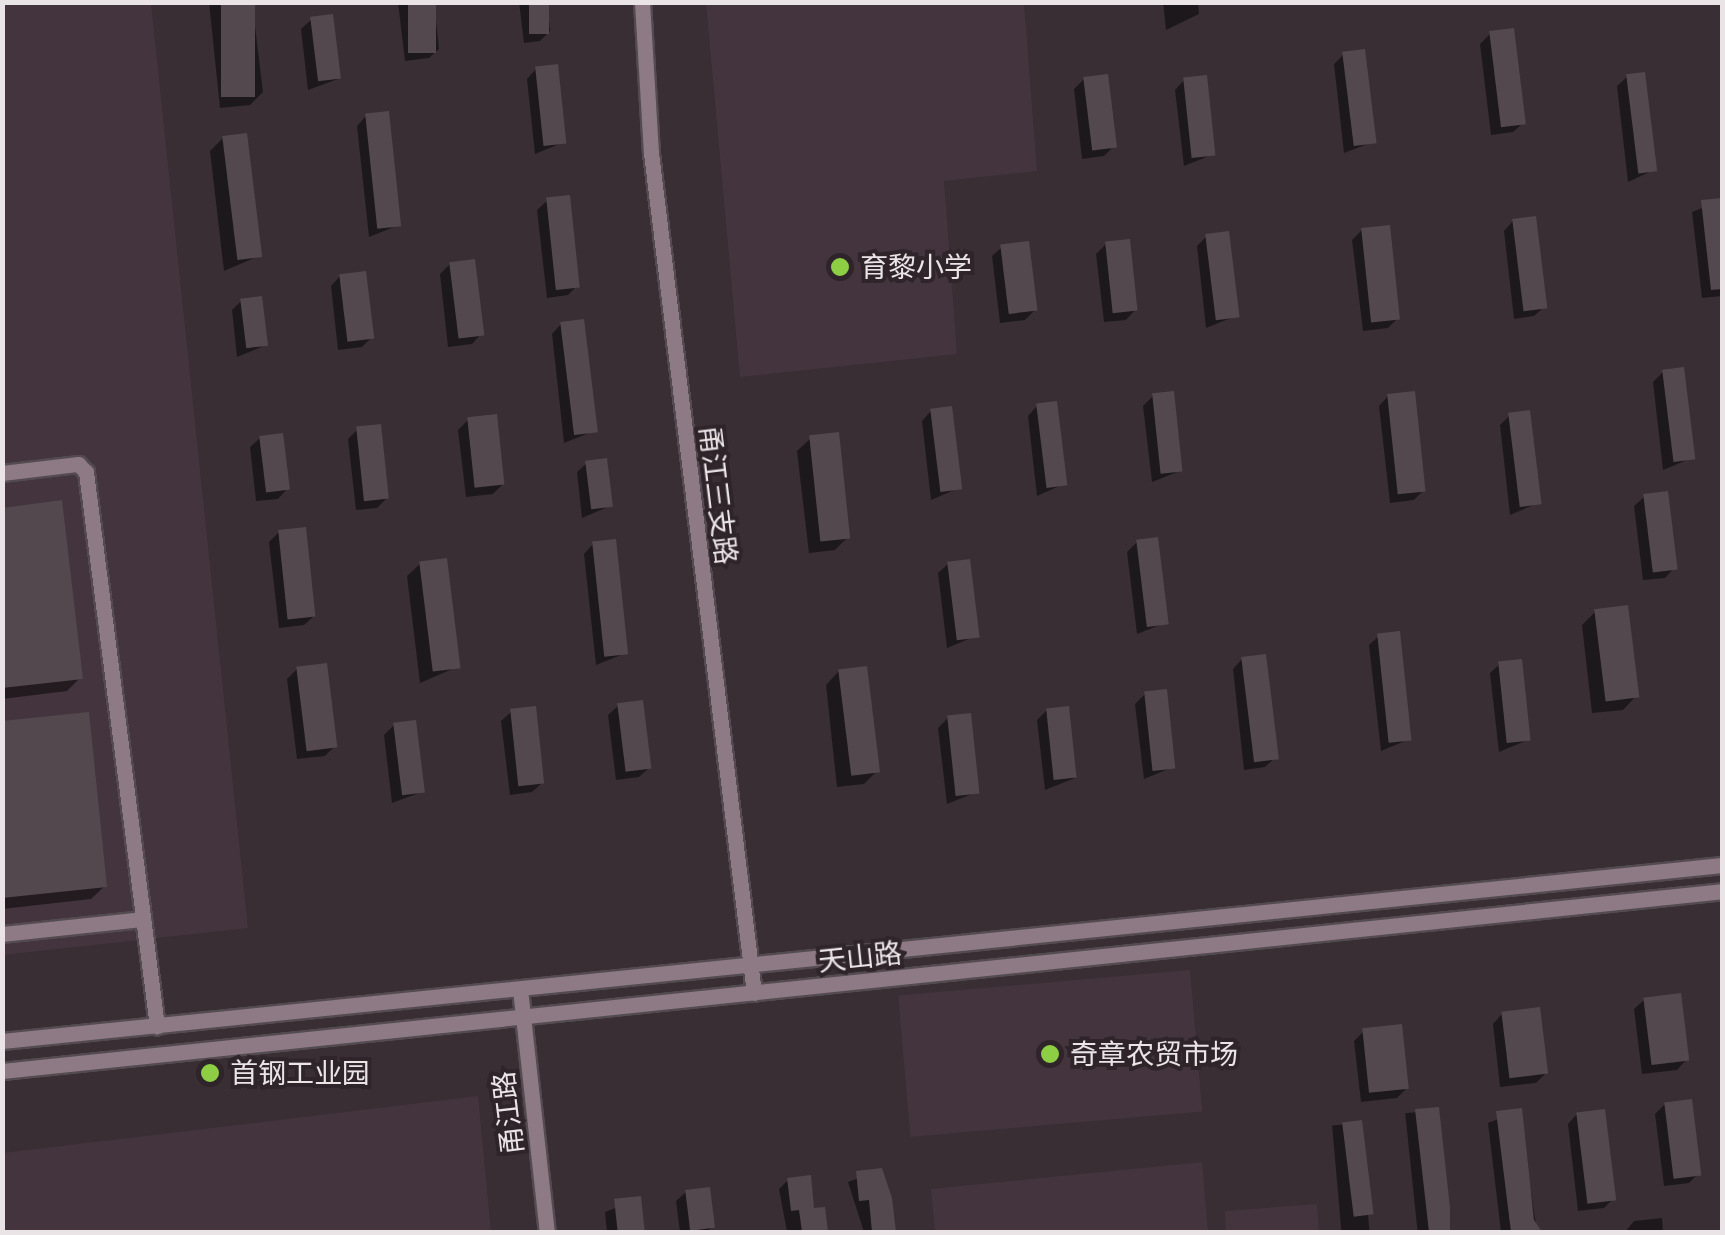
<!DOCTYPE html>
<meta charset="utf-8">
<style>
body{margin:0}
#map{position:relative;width:1725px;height:1235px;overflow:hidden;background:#382e34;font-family:Figtree,"Noto Sans SC",sans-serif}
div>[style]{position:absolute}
.built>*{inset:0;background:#44343e;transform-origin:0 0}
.shadow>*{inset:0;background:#0007;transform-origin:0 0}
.building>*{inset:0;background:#52484e;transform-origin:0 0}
.roads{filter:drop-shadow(2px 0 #544b51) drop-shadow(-2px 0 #544b51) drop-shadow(0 2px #544b51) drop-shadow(0 -2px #544b51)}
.minor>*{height:15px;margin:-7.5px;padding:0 7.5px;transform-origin:7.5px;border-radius:7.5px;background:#8d7a85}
.dots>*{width:28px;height:28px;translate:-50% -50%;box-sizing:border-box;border:5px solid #2e242a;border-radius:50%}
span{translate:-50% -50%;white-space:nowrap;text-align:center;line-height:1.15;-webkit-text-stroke:8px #2e242a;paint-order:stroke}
.poi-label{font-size:28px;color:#eae4e7}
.left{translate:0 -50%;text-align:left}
.street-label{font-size:28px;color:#eae4e7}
.frame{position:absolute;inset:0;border:5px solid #eae4e7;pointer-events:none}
</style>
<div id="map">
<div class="built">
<div style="clip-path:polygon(2px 3px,151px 3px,248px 928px,3px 955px)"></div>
<div style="clip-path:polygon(706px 3px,1024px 3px,1037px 171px,944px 181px,957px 354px,740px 377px)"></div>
<div style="left:1190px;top:970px;width:142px;height:293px;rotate:85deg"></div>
<div style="clip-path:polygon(478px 1096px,491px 1232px,3px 1232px,3px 1153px)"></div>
<div style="clip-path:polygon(1202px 1162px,1208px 1232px,935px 1232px,931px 1189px)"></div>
<div style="clip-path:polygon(1317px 1204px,1319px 1232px,1226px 1232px,1225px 1211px)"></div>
</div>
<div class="shadow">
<div style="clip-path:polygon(209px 2px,252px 2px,263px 92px,250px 105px,220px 108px)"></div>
<div style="clip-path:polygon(398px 2px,434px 2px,439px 49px,429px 58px,405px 61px)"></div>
<div style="clip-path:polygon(519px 2px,547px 2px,550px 31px,540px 41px,524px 43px)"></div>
<div style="clip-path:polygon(1163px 2px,1198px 2px,1199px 14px,1166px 30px)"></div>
<div style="clip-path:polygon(311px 20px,338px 79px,308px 90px,301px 29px)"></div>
<div style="clip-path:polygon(1490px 34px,1523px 123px,1513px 132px,1491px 135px,1480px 44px)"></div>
<div style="clip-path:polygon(1343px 55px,1373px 142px,1344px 153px,1334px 64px)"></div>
<div style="clip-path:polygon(536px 69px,564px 142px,535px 154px,527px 79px)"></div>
<div style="clip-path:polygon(1627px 77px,1654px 170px,1628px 182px,1617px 86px)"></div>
<div style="clip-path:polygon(1084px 79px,1114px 146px,1104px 156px,1082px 159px,1074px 89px)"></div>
<div style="clip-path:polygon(1184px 80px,1214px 154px,1184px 166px,1175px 90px)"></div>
<div style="clip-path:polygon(366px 116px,399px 225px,369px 237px,357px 126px)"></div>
<div style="clip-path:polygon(223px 138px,259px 256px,224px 271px,210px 151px)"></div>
<div style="clip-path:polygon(1722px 200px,1722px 296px,1702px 298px,1692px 212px)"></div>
<div style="clip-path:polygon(547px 201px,577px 286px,568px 295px,547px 298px,537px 210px)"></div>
<div style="clip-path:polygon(1513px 221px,1544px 307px,1534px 316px,1514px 319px,1504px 231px)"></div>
<div style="clip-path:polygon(1362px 230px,1398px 318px,1388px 328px,1363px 331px,1352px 240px)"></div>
<div style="clip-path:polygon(1207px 236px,1236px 316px,1206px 328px,1197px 246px)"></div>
<div style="clip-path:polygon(1106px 244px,1135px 310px,1126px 320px,1104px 322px,1096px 254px)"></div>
<div style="clip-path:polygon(1002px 247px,1035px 310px,1025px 320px,1000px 323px,992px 256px)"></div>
<div style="clip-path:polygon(450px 264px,481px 334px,472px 344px,448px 347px,440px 274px)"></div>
<div style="clip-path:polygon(340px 276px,371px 338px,362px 347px,338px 350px,331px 286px)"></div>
<div style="clip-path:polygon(241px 301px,266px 345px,237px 357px,232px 310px)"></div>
<div style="clip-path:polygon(561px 324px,594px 431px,564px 443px,552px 334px)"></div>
<div style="clip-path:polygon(1663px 372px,1692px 458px,1663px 470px,1653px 382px)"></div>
<div style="clip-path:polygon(1153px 396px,1180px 471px,1152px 482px,1143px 406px)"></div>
<div style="clip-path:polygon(1388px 396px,1424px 490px,1414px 500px,1390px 503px,1379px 406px)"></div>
<div style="clip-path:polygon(1037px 406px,1064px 484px,1037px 496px,1028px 416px)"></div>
<div style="clip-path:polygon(931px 411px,959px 488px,931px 500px,922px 421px)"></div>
<div style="clip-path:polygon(1510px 415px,1538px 503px,1510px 515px,1500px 425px)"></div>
<div style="clip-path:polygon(468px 420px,503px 484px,493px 494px,466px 497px,458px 430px)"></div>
<div style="clip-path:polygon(358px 429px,387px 498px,377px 508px,356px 510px,348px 439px)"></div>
<div style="clip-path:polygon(260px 438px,287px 489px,278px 499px,256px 501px,250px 447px)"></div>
<div style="clip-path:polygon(811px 438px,848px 537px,835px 550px,809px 553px,797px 451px)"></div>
<div style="clip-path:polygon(587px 463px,610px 506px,582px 518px,577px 472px)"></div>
<div style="clip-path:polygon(1644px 497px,1674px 568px,1665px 578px,1643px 580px,1634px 506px)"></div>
<div style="clip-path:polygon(2px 510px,80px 678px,67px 691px,2px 699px)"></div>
<div style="clip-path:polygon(279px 532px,314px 616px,304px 625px,279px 628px,269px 542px)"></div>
<div style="clip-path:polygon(1137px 542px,1165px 623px,1137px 634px,1127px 552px)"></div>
<div style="clip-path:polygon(593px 544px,626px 653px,596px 665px,584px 554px)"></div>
<div style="clip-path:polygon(421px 563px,457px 667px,420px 683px,407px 576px)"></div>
<div style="clip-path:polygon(948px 564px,976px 636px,947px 648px,938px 573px)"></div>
<div style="clip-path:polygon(1595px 612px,1636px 696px,1623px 710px,1592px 713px,1582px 625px)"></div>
<div style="clip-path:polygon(1379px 636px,1410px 739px,1381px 751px,1369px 645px)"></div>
<div style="clip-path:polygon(1242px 659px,1275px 758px,1265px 767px,1244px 770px,1233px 669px)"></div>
<div style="clip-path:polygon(1500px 664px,1528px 740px,1499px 752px,1490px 673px)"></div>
<div style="clip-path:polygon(297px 669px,335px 746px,325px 756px,297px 759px,287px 679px)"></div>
<div style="clip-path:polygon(839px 671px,877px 771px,864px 784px,837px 787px,826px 685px)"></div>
<div style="clip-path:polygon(1145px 694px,1173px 767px,1144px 779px,1135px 704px)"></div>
<div style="clip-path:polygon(618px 706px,649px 768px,639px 777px,616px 780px,608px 715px)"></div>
<div style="clip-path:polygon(1047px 710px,1075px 778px,1045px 790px,1037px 720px)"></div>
<div style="clip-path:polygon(511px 712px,542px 783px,532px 792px,510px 795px,501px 721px)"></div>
<div style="clip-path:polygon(948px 718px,977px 792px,947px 804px,938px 728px)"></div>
<div style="clip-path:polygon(2px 723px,105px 886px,91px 899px,2px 909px)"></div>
<div style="clip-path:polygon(394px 725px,422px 792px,392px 803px,384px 735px)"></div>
<div style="clip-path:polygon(1644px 1000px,1686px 1060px,1677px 1070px,1642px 1074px,1634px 1009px)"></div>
<div style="clip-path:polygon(1502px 1014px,1546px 1073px,1536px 1083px,1500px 1087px,1493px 1024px)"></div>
<div style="clip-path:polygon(1364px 1031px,1406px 1089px,1397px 1098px,1361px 1102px,1354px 1041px)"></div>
<div style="clip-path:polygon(1665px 1104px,1698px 1174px,1689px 1183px,1664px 1186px,1655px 1114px)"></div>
<div style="left:1436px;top:1110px;width:123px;height:31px;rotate:84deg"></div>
<div style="clip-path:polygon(1519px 1111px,1537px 1232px,1501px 1232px,1488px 1123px)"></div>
<div style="clip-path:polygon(1577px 1114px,1613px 1199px,1604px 1208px,1578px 1211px,1568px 1124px)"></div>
<div style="left:1360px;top:1123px;width:109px;height:28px;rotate:85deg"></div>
<div style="clip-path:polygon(880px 1170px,890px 1232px,864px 1232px,848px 1182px)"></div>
<div style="clip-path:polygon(788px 1180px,812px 1210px,823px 1209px,825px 1232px,787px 1232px,779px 1189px)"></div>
<div style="clip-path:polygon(686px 1192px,712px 1227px,707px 1232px,680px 1232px,676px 1201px)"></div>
<div style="clip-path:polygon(639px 1199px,642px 1232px,607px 1232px,605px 1212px)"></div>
<div style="clip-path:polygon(1662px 1218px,1663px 1232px,1625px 1232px,1634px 1221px)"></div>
</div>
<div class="building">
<div style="left:221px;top:2px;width:34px;height:95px"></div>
<div style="left:408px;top:2px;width:28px;height:51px"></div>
<div style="left:529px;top:2px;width:20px;height:32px"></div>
<div style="left:333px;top:14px;width:65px;height:23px;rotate:83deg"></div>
<div style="left:1514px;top:28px;width:97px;height:25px;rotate:83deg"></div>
<div style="left:1365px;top:49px;width:95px;height:23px;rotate:83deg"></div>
<div style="left:558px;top:64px;width:80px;height:23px;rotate:84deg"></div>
<div style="left:1645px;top:72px;width:100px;height:19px;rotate:83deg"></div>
<div style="left:1108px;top:74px;width:74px;height:25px;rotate:83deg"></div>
<div style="left:1207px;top:75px;width:81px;height:24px;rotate:84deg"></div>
<div style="left:389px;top:111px;width:116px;height:24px;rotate:84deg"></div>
<div style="left:247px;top:133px;width:125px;height:25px;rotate:83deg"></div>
<div style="left:570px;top:195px;width:93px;height:24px;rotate:84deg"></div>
<div style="clip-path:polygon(1722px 198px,1722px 289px,1711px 290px,1701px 200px)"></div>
<div style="left:1536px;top:216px;width:93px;height:24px;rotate:83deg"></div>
<div style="left:1390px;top:225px;width:95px;height:29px;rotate:84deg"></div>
<div style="left:1229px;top:231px;width:87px;height:24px;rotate:83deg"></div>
<div style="left:1130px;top:239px;width:72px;height:25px;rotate:84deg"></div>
<div style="left:1029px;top:241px;width:70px;height:29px;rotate:83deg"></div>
<div style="left:475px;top:259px;width:77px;height:26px;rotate:83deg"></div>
<div style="left:366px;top:271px;width:68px;height:27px;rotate:83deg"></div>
<div style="left:262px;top:296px;width:50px;height:22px;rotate:83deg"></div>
<div style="left:584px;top:319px;width:114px;height:24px;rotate:83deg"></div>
<div style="left:1684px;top:367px;width:93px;height:22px;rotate:83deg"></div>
<div style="left:1174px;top:391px;width:81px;height:22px;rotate:84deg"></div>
<div style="left:1415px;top:391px;width:101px;height:28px;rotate:84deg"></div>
<div style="left:1057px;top:401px;width:85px;height:21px;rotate:83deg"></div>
<div style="left:952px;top:406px;width:84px;height:22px;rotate:83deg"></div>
<div style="left:1530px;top:410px;width:95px;height:22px;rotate:83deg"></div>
<div style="left:497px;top:414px;width:71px;height:30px;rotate:84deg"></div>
<div style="left:381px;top:424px;width:75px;height:25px;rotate:84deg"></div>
<div style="left:839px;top:432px;width:107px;height:30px;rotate:84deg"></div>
<div style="left:283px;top:433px;width:57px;height:24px;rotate:83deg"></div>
<div style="left:607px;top:458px;width:49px;height:22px;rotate:83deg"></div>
<div style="left:1668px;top:491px;width:79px;height:25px;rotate:83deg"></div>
<div style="clip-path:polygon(62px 500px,83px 679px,2px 688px,2px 508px)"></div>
<div style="left:306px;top:527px;width:90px;height:28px;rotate:84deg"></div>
<div style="left:1158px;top:537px;width:88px;height:22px;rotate:83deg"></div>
<div style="left:616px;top:539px;width:116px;height:24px;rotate:84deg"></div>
<div style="left:447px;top:558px;width:111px;height:28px;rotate:83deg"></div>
<div style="left:970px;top:559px;width:79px;height:23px;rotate:83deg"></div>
<div style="left:1628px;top:605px;width:93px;height:34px;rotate:83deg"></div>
<div style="left:1400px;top:631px;width:110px;height:23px;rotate:84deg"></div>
<div style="left:1266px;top:654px;width:106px;height:25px;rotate:83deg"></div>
<div style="left:1522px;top:659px;width:82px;height:24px;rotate:84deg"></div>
<div style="left:327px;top:663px;width:85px;height:31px;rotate:83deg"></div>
<div style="left:867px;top:666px;width:107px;height:29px;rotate:83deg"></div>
<div style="left:1167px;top:689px;width:80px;height:23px;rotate:84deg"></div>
<div style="left:643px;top:700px;width:69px;height:26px;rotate:83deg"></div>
<div style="left:536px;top:706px;width:78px;height:26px;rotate:84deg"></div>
<div style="left:1069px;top:706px;width:72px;height:23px;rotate:84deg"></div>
<div style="clip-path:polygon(89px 712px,107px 887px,2px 898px,2px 721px)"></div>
<div style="left:971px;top:713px;width:81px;height:24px;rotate:84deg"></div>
<div style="left:416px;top:720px;width:73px;height:23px;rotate:83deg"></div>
<div style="left:1681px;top:993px;width:68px;height:38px;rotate:83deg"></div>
<div style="left:1540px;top:1007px;width:67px;height:39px;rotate:83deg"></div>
<div style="left:1402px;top:1024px;width:65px;height:40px;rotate:84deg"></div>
<div style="left:1692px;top:1099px;width:77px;height:28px;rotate:83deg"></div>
<div style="clip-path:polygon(1439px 1107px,1450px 1208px,1450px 1232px,1429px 1232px,1415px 1109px)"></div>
<div style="clip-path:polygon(1522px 1108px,1534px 1220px,1542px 1232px,1511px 1232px,1496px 1111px)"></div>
<div style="left:1605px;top:1109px;width:92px;height:29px;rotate:83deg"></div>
<div style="left:1362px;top:1120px;width:95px;height:20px;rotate:83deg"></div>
<div style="clip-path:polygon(882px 1168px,892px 1198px,896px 1232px,872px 1232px,869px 1200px,859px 1201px,856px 1171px)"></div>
<div style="clip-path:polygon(811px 1175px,814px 1208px,825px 1207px,828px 1232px,802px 1232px,799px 1210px,791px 1211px,787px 1178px)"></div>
<div style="left:710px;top:1187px;width:41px;height:25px;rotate:83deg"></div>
<div style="left:641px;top:1196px;width:36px;height:27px;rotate:84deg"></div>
</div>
<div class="roads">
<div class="minor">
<div style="left:642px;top:2px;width:151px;rotate:86.6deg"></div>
<div style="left:651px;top:153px;width:846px;rotate:83.01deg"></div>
<div style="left:2px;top:473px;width:77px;rotate:-6.8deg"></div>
<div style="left:78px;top:464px;width:11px;rotate:45deg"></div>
<div style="left:86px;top:472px;width:559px;rotate:82.7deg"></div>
<div style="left:2px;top:934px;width:142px;rotate:-6.1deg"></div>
<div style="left:520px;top:989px;width:244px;rotate:83.7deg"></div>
<div style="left:2px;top:1041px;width:1729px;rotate:-5.84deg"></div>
<div style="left:2px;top:1071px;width:1729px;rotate:-5.97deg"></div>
</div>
</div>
<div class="dots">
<div style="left:840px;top:267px;background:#8dce44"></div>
<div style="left:1050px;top:1054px;background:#8dce44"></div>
<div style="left:210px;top:1073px;background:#8dce44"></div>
</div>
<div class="poi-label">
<span class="left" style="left:860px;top:267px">育黎小学</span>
<span class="left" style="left:1070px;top:1054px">奇章农贸市场</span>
<span class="left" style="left:230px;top:1073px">首钢工业园</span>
</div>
<div class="street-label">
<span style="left:718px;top:495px;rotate:83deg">甬江三支路</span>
<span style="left:860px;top:957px;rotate:-6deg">天山路</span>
<span style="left:508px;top:1113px;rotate:-97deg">甬江路</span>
</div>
<div class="frame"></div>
</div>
